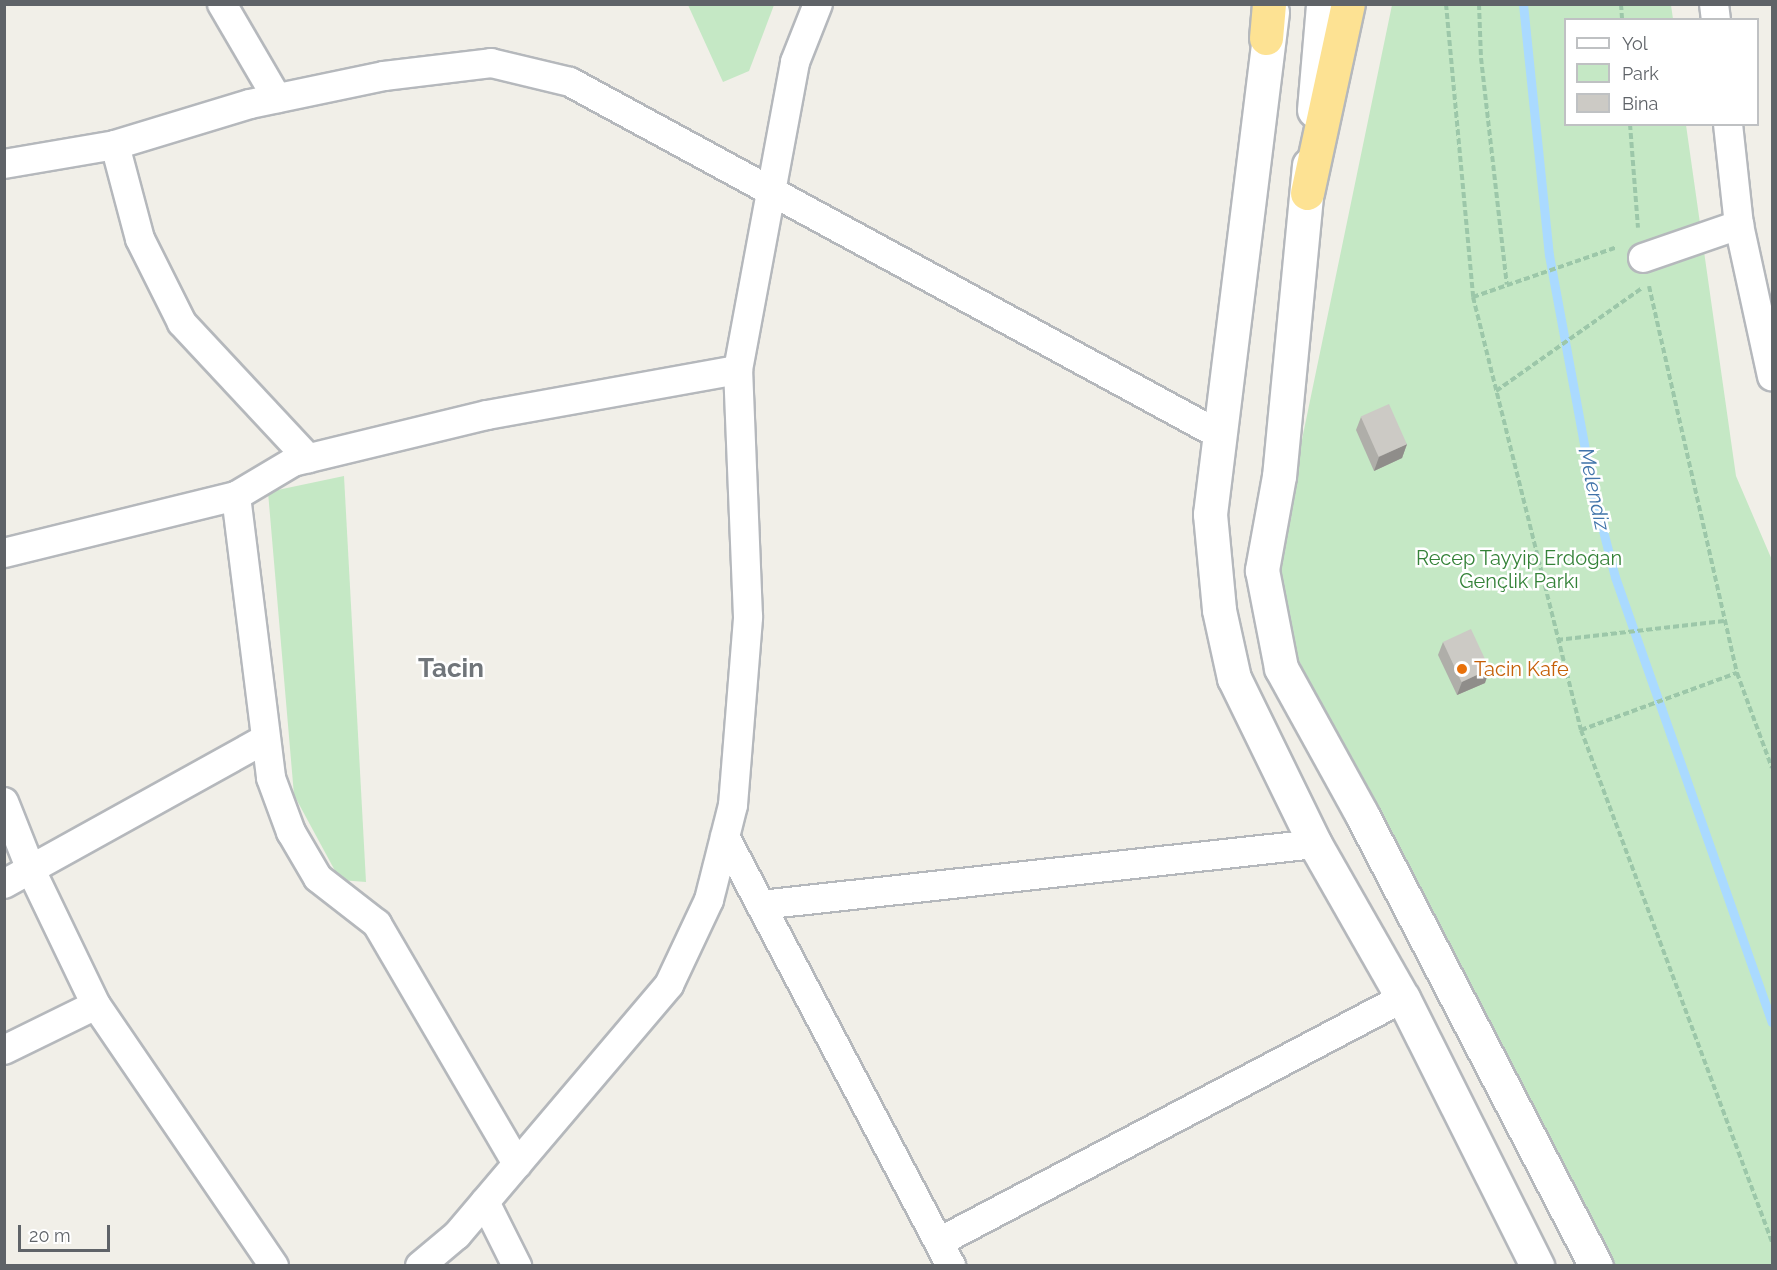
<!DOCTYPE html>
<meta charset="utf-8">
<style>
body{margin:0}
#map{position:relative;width:1777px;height:1270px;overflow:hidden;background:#f1efe8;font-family:Raleway,sans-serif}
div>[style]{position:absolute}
.green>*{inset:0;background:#c5e8c5}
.stream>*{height:9px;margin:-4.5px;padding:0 4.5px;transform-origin:4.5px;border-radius:4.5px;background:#aadaff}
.path>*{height:4px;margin-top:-2px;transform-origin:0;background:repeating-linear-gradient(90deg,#9cc7a9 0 6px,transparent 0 9px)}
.roads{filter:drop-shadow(2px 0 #b5b8bc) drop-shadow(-2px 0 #b5b8bc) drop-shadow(0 2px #b5b8bc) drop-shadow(0 -2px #b5b8bc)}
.street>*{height:28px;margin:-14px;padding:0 14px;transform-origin:14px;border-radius:14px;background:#fff}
.secondary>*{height:33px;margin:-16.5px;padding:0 16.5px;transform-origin:16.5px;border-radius:16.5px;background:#fff}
.highway>*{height:33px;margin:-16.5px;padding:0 16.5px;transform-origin:16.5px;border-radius:16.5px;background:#fde293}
.wall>*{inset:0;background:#afaea9}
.shaded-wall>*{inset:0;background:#8f8d8a}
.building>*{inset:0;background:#cccac5;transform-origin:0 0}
.dots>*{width:16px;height:16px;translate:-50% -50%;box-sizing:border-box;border:3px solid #fff;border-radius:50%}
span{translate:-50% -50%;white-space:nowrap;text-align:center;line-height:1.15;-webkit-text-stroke:5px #fff;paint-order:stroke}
.park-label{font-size:20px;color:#348238}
.food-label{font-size:20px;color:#c56008}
.left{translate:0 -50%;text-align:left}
.water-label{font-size:21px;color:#4174aa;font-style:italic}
.district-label{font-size:26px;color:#70757a;font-weight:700}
.frame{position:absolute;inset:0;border:6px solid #5f6368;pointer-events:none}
.legend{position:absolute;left:1564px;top:18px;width:195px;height:108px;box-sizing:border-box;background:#fff;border:2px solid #bfc1c3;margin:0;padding:8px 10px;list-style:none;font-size:18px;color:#5f6368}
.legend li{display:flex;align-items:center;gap:12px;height:30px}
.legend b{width:30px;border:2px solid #bfc1c3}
.scale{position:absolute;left:18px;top:1225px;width:92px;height:27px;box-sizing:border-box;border:3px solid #5f6368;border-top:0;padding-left:8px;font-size:18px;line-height:21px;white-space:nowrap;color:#5f6368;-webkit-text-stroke:4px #fff;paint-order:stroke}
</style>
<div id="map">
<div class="green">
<div style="clip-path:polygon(688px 5px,774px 5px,749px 71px,723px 82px)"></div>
<div style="clip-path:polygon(1392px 5px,1671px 5px,1673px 19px,1566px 20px,1566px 124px,1686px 125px,1736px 476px,1772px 560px,1772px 1265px,1615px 1265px,1353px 776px,1283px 626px,1277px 560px)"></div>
<div style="clip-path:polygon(344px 476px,366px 882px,340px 880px,294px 795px,268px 492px)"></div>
</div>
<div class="stream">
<div style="left:1523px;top:4px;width:252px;rotate:84.1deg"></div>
<div style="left:1549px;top:255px;width:241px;rotate:79.5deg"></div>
<div style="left:1593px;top:492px;width:88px;rotate:75.5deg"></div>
<div style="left:1615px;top:577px;width:472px;rotate:70.6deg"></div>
</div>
<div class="path">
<div style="left:1446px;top:4px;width:294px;rotate:84.7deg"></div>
<div style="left:1473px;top:297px;width:446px;rotate:76deg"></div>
<div style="left:1581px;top:730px;width:546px;rotate:69.54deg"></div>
<div style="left:1479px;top:4px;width:54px;rotate:87.9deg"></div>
<div style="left:1481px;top:58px;width:228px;rotate:83.5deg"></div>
<div style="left:1621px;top:4px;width:16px;rotate:86deg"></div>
<div style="left:1630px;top:124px;width:104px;rotate:85.6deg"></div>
<div style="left:1649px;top:286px;width:397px;rotate:77.2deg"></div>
<div style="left:1737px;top:673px;width:101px;rotate:69.8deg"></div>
<div style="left:1473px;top:297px;width:152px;rotate:-19.1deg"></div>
<div style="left:1496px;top:391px;width:179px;rotate:-35.2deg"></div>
<div style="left:1557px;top:640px;width:168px;rotate:-6.5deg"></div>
<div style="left:1581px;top:730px;width:166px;rotate:-20.1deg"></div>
</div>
<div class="roads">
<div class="street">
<div style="left:222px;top:4px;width:109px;rotate:59.7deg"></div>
<div style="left:1714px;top:4px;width:16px;rotate:83deg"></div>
<div style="left:1728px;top:124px;width:102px;rotate:83.8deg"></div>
<div style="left:1739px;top:225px;width:155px;rotate:77.7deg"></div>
<div style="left:115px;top:145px;width:97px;rotate:75.1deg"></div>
<div style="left:140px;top:239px;width:94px;rotate:63.4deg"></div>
<div style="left:182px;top:323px;width:185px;rotate:47deg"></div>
<div style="left:4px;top:164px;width:113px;rotate:-9.7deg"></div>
<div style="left:115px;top:145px;width:141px;rotate:-16.9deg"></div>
<div style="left:250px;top:104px;width:137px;rotate:-11.8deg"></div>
<div style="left:384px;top:76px;width:108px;rotate:-6.9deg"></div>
<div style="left:491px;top:63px;width:81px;rotate:13.5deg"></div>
<div style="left:570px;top:82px;width:740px;rotate:28.51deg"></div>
<div style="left:1643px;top:258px;width:102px;rotate:-19deg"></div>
<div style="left:236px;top:496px;width:284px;rotate:82.9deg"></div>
<div style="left:271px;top:778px;width:58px;rotate:69.7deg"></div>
<div style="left:291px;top:832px;width:53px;rotate:59.6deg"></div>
<div style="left:318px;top:878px;width:75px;rotate:37.9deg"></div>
<div style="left:377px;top:924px;width:278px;rotate:59.7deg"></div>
<div style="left:4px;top:553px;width:239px;rotate:-13.8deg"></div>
<div style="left:236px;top:496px;width:66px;rotate:-30.8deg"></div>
<div style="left:293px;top:462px;width:200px;rotate:-13.6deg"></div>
<div style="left:487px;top:415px;width:255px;rotate:-10.2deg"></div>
<div style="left:4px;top:802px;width:73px;rotate:68.3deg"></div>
<div style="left:31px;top:870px;width:150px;rotate:64.3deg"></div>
<div style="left:725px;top:837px;width:485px;rotate:62.2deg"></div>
<div style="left:4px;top:884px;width:299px;rotate:-29deg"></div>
<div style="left:761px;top:905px;width:557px;rotate:-6.28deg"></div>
<div style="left:4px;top:1050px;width:102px;rotate:-26.1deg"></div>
<div style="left:96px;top:1005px;width:316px;rotate:55.7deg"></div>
<div style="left:485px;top:1202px;width:72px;rotate:63.4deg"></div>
<div style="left:939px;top:1242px;width:524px;rotate:-27.74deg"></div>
<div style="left:420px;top:1266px;width:48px;rotate:-40deg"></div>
<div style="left:457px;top:1235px;width:328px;rotate:-49.7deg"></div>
<div style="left:669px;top:985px;width:94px;rotate:-64.8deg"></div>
<div style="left:709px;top:900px;width:98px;rotate:-75.8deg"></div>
<div style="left:733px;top:805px;width:189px;rotate:-85.4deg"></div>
<div style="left:748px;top:617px;width:247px;rotate:-92.3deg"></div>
<div style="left:738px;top:370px;width:313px;rotate:-79.5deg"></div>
<div style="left:795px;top:62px;width:62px;rotate:-68.4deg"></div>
</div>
<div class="secondary">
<div style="left:1272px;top:12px;width:506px;rotate:97.04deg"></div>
<div style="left:1210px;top:514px;width:96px;rotate:84.6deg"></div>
<div style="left:1219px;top:610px;width:70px;rotate:77.6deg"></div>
<div style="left:1234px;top:678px;width:185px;rotate:64deg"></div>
<div style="left:1315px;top:844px;width:177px;rotate:60.3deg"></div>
<div style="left:1403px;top:998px;width:300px;rotate:63.4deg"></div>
<div style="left:1314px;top:110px;width:106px;rotate:-85.1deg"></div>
<div style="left:1309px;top:165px;width:312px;rotate:95.5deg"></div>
<div style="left:1279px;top:476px;width:96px;rotate:100.3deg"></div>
<div style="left:1262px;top:570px;width:100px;rotate:79deg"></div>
<div style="left:1281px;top:668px;width:166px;rotate:61.1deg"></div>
<div style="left:1361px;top:813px;width:510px;rotate:62.58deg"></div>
</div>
<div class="highway">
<div style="left:1266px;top:38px;width:34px;rotate:-85deg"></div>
<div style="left:1307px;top:193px;width:193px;rotate:-77.8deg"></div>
</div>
</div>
<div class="wall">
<div style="clip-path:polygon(1361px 417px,1407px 444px,1402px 458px,1374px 471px,1356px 430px)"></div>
<div style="clip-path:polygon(1443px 642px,1485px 683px,1457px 695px,1438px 655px)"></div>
</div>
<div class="shaded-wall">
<div style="clip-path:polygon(1407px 444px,1402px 458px,1374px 471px,1379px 457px)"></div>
<div style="clip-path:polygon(1490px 669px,1485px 683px,1457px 695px,1462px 682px)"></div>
</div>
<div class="building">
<div style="left:1389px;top:404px;width:44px;height:31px;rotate:66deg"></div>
<div style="left:1471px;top:629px;width:44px;height:31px;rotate:65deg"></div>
</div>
<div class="dots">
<div style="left:1462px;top:669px;background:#e8710a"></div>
</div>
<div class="park-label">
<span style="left:1519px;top:570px">Recep Tayyip Erdoğan<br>Gençlik Parkı</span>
</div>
<div class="food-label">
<span class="left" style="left:1474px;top:669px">Tacin Kafe</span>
</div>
<div class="water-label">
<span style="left:1594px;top:489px;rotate:78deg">Melendiz</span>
</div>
<div class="district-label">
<span style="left:451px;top:669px">Tacin</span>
</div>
<div class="frame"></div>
<ul class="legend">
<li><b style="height:8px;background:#fff"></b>Yol</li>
<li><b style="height:16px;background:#c5e8c5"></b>Park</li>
<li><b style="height:16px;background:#cccac5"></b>Bina</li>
</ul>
<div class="scale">20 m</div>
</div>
